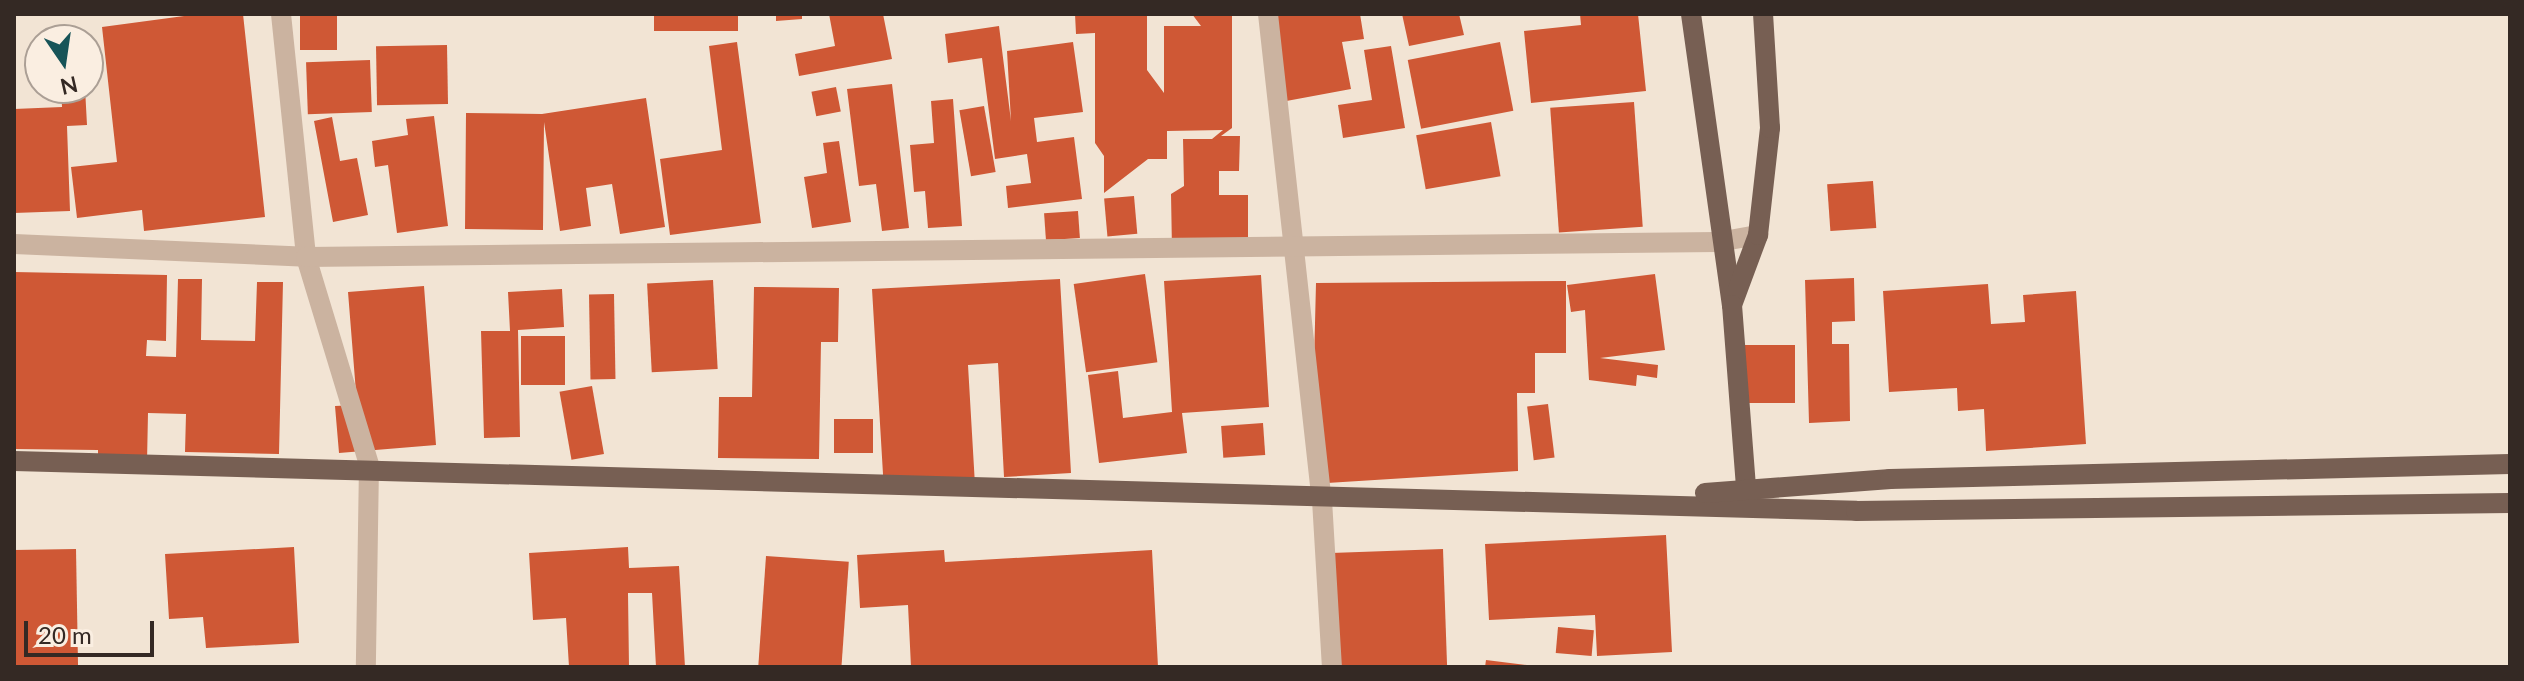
<!DOCTYPE html>
<style>
body{margin:0}
#map{position:relative;width:2524px;height:681px;overflow:hidden;background:#f2e4d4;font-family:Lato,sans-serif}
div>[style]{position:absolute}
.building>*{inset:0;background:#cf5835;transform-origin:0 0}
.minor>*{height:20px;margin:-10px;padding:0 10px;transform-origin:10px;border-radius:10px;background:#cbb3a0}
.major>*{height:20px;margin:-10px;padding:0 10px;transform-origin:10px;border-radius:10px;background:#775f53}
span{translate:-50% -50%;white-space:nowrap;text-align:center;line-height:1.15;-webkit-text-stroke:6px #faeee1;paint-order:stroke}
.frame{position:absolute;inset:0;border:16px solid #342924;pointer-events:none}
.north{position:absolute;left:24px;top:24px;width:80px;height:80px;box-sizing:border-box;background:#faeee1;border:2px solid #ab9f95;border-radius:50%;rotate:167deg;font-size:22px;font-weight:700;line-height:32px;text-align:center;color:#342924}
.north::after{content:'';display:block;margin:auto;width:28px;height:36px;background:#175458;clip-path:polygon(50% 0,100% 100%,50% 72%,0 100%)}
.scale{position:absolute;left:24px;top:621px;width:130px;height:36px;box-sizing:border-box;border:4px solid #342924;border-top:0;padding-left:10px;font-size:24px;line-height:28px;white-space:nowrap;color:#342924;-webkit-text-stroke:6px #faeee1;paint-order:stroke}
</style>
<div id="map">
<div class="building">
<div style="clip-path:polygon(199px 14px,243px 14px,265px 217px,144px 231px,142px 210px,77px 218px,71px 167px,117px 162px,102px 27px)"></div>
<div style="left:300px;top:14px;width:37px;height:36px"></div>
<div style="left:654px;top:14px;width:84px;height:17px"></div>
<div style="clip-path:polygon(776px 14px,802px 14px,802px 19px,776px 21px)"></div>
<div style="clip-path:polygon(829px 14px,883px 14px,892px 59px,799px 76px,795px 54px,835px 46px)"></div>
<div style="clip-path:polygon(1075px 14px,1147px 14px,1147px 70px,1164px 93px,1164px 26px,1201px 26px,1192px 14px,1232px 14px,1232px 128px,1221px 136px,1240px 136px,1239px 171px,1219px 171px,1219px 195px,1248px 195px,1248px 250px,1172px 250px,1171px 194px,1184px 186px,1183px 139px,1212px 139px,1223px 130px,1167px 131px,1167px 159px,1148px 159px,1104px 193px,1104px 156px,1095px 143px,1095px 33px,1076px 34px)"></div>
<div style="clip-path:polygon(1265px 14px,1360px 14px,1364px 39px,1342px 42px,1351px 89px,1281px 102px)"></div>
<div style="clip-path:polygon(1402px 14px,1459px 14px,1464px 35px,1409px 46px)"></div>
<div style="clip-path:polygon(1580px 14px,1638px 14px,1646px 91px,1531px 103px,1524px 31px,1581px 25px)"></div>
<div style="clip-path:polygon(999px 26px,1011px 121px,1007px 51px,1073px 42px,1083px 112px,1034px 118px,1037px 142px,1074px 137px,1082px 199px,1008px 208px,1006px 186px,1031px 183px,1027px 154px,995px 159px,982px 58px,948px 63px,945px 34px)"></div>
<div style="clip-path:polygon(737px 42px,761px 223px,670px 235px,660px 159px,722px 150px,709px 46px)"></div>
<div style="left:1500px;top:42px;width:70px;height:94px;rotate:79deg"></div>
<div style="left:447px;top:45px;width:59px;height:71px;rotate:89deg"></div>
<div style="clip-path:polygon(1391px 46px,1405px 128px,1343px 138px,1338px 105px,1372px 100px,1364px 50px)"></div>
<div style="left:370px;top:60px;width:52px;height:64px;rotate:88deg"></div>
<div style="clip-path:polygon(892px 84px,909px 228px,882px 231px,876px 184px,859px 186px,847px 89px)"></div>
<div style="left:836px;top:87px;width:25px;height:25px;rotate:79deg"></div>
<div style="clip-path:polygon(61px 88px,85px 88px,87px 125px,67px 126px,70px 211px,14px 213px,14px 109px,62px 107px)"></div>
<div style="clip-path:polygon(646px 98px,665px 227px,620px 234px,612px 184px,586px 188px,591px 226px,560px 231px,544px 122px,543px 230px,465px 229px,466px 113px,542px 114px)"></div>
<div style="clip-path:polygon(953px 99px,962px 226px,928px 228px,925px 191px,914px 192px,910px 145px,934px 143px,931px 101px)"></div>
<div style="left:1634px;top:102px;width:125px;height:84px;rotate:86deg"></div>
<div style="left:984px;top:106px;width:67px;height:25px;rotate:80deg"></div>
<div style="clip-path:polygon(434px 116px,448px 226px,397px 233px,388px 165px,375px 167px,372px 141px,408px 135px,406px 119px)"></div>
<div style="clip-path:polygon(332px 117px,340px 161px,357px 158px,368px 215px,333px 222px,314px 121px)"></div>
<div style="left:1491px;top:122px;width:55px;height:76px;rotate:80deg"></div>
<div style="clip-path:polygon(839px 141px,851px 222px,812px 228px,804px 177px,827px 173px,823px 143px)"></div>
<div style="left:1873px;top:181px;width:47px;height:46px;rotate:86deg"></div>
<div style="left:1134px;top:196px;width:38px;height:30px;rotate:85deg"></div>
<div style="left:1078px;top:211px;width:27px;height:34px;rotate:86deg"></div>
<div style="clip-path:polygon(14px 272px,167px 275px,166px 341px,147px 340px,146px 356px,176px 357px,178px 279px,202px 279px,201px 340px,255px 341px,257px 282px,283px 282px,279px 454px,185px 452px,186px 414px,148px 413px,147px 462px,98px 461px,98px 450px,14px 449px)"></div>
<div style="left:1145px;top:274px;width:89px;height:72px;rotate:82deg"></div>
<div style="clip-path:polygon(1655px 274px,1665px 350px,1600px 358px,1658px 365px,1657px 378px,1637px 375px,1636px 386px,1589px 380px,1585px 310px,1571px 312px,1567px 285px)"></div>
<div style="clip-path:polygon(1261px 275px,1269px 407px,1182px 413px,1187px 453px,1099px 463px,1088px 375px,1118px 371px,1123px 418px,1172px 412px,1164px 281px)"></div>
<div style="clip-path:polygon(1854px 278px,1855px 321px,1832px 322px,1832px 344px,1849px 344px,1850px 421px,1809px 423px,1805px 280px)"></div>
<div style="clip-path:polygon(1060px 279px,1071px 473px,1004px 477px,998px 363px,968px 365px,975px 485px,884px 491px,872px 289px)"></div>
<div style="left:713px;top:280px;width:89px;height:66px;rotate:87deg"></div>
<div style="clip-path:polygon(1566px 281px,1566px 353px,1535px 353px,1535px 393px,1517px 393px,1518px 471px,1311px 484px,1316px 283px)"></div>
<div style="clip-path:polygon(1988px 284px,1991px 324px,2025px 322px,2023px 295px,2076px 291px,2086px 444px,1986px 451px,1984px 409px,1958px 411px,1957px 388px,1889px 392px,1883px 291px)"></div>
<div style="clip-path:polygon(424px 286px,436px 445px,339px 453px,335px 406px,357px 405px,348px 292px)"></div>
<div style="clip-path:polygon(754px 287px,839px 288px,838px 342px,821px 342px,819px 459px,718px 458px,719px 397px,752px 397px)"></div>
<div style="clip-path:polygon(562px 289px,564px 327px,518px 330px,520px 437px,484px 438px,481px 331px,510px 331px,508px 292px)"></div>
<div style="left:614px;top:294px;width:85px;height:25px;rotate:89deg"></div>
<div style="left:521px;top:336px;width:44px;height:49px"></div>
<div style="left:1795px;top:345px;width:58px;height:58px;rotate:90deg"></div>
<div style="left:592px;top:386px;width:69px;height:33px;rotate:80deg"></div>
<div style="left:1548px;top:404px;width:54px;height:21px;rotate:83deg"></div>
<div style="left:834px;top:419px;width:39px;height:34px"></div>
<div style="left:1263px;top:423px;width:32px;height:42px;rotate:86deg"></div>
<div style="clip-path:polygon(1666px 535px,1672px 652px,1597px 656px,1595px 615px,1489px 620px,1485px 544px)"></div>
<div style="clip-path:polygon(294px 547px,299px 643px,206px 648px,203px 617px,169px 619px,165px 554px)"></div>
<div style="clip-path:polygon(628px 547px,629px 568px,679px 566px,685px 667px,656px 667px,652px 593px,628px 593px,629px 667px,569px 667px,566px 618px,533px 620px,529px 553px)"></div>
<div style="left:76px;top:549px;width:118px;height:62px;rotate:89deg"></div>
<div style="left:1443px;top:549px;width:118px;height:112px;rotate:88deg"></div>
<div style="clip-path:polygon(944px 550px,945px 562px,1152px 550px,1158px 667px,911px 667px,908px 605px,860px 608px,857px 555px)"></div>
<div style="left:766px;top:556px;width:83px;height:111px;rotate:4deg"></div>
<div style="left:1558px;top:627px;width:36px;height:26px;rotate:5deg"></div>
<div style="clip-path:polygon(1486px 660px,1527px 665px,1527px 667px,1485px 667px)"></div>
</div>
<div class="minor">
<div style="left:281px;top:14px;width:244px;rotate:84.1deg"></div>
<div style="left:306px;top:257px;width:217px;rotate:73.1deg"></div>
<div style="left:369px;top:465px;width:202px;rotate:90.9deg"></div>
<div style="left:1268px;top:14px;width:489px;rotate:83.7deg"></div>
<div style="left:1322px;top:500px;width:167px;rotate:86.6deg"></div>
<div style="left:14px;top:244px;width:292px;rotate:2.5deg"></div>
<div style="left:306px;top:257px;width:1412px;rotate:-0.61deg"></div>
<div style="left:1718px;top:242px;width:41px;rotate:-9.9deg"></div>
</div>
<div class="major">
<div style="left:1691px;top:14px;width:294px;rotate:82deg"></div>
<div style="left:1732px;top:305px;width:75px;rotate:-69.6deg"></div>
<div style="left:1758px;top:235px;width:108px;rotate:-83.6deg"></div>
<div style="left:1770px;top:128px;width:114px;rotate:-93.5deg"></div>
<div style="left:1732px;top:305px;width:197px;rotate:85.6deg"></div>
<div style="left:14px;top:461px;width:1843px;rotate:1.55deg"></div>
<div style="left:1856px;top:511px;width:654px;rotate:-0.7deg"></div>
<div style="left:1705px;top:493px;width:186px;rotate:-4.3deg"></div>
<div style="left:1890px;top:479px;width:620px;rotate:-1.39deg"></div>
</div>
<div class="frame"></div>
<div class="north">N</div>
<div class="scale">20 m</div>
</div>
